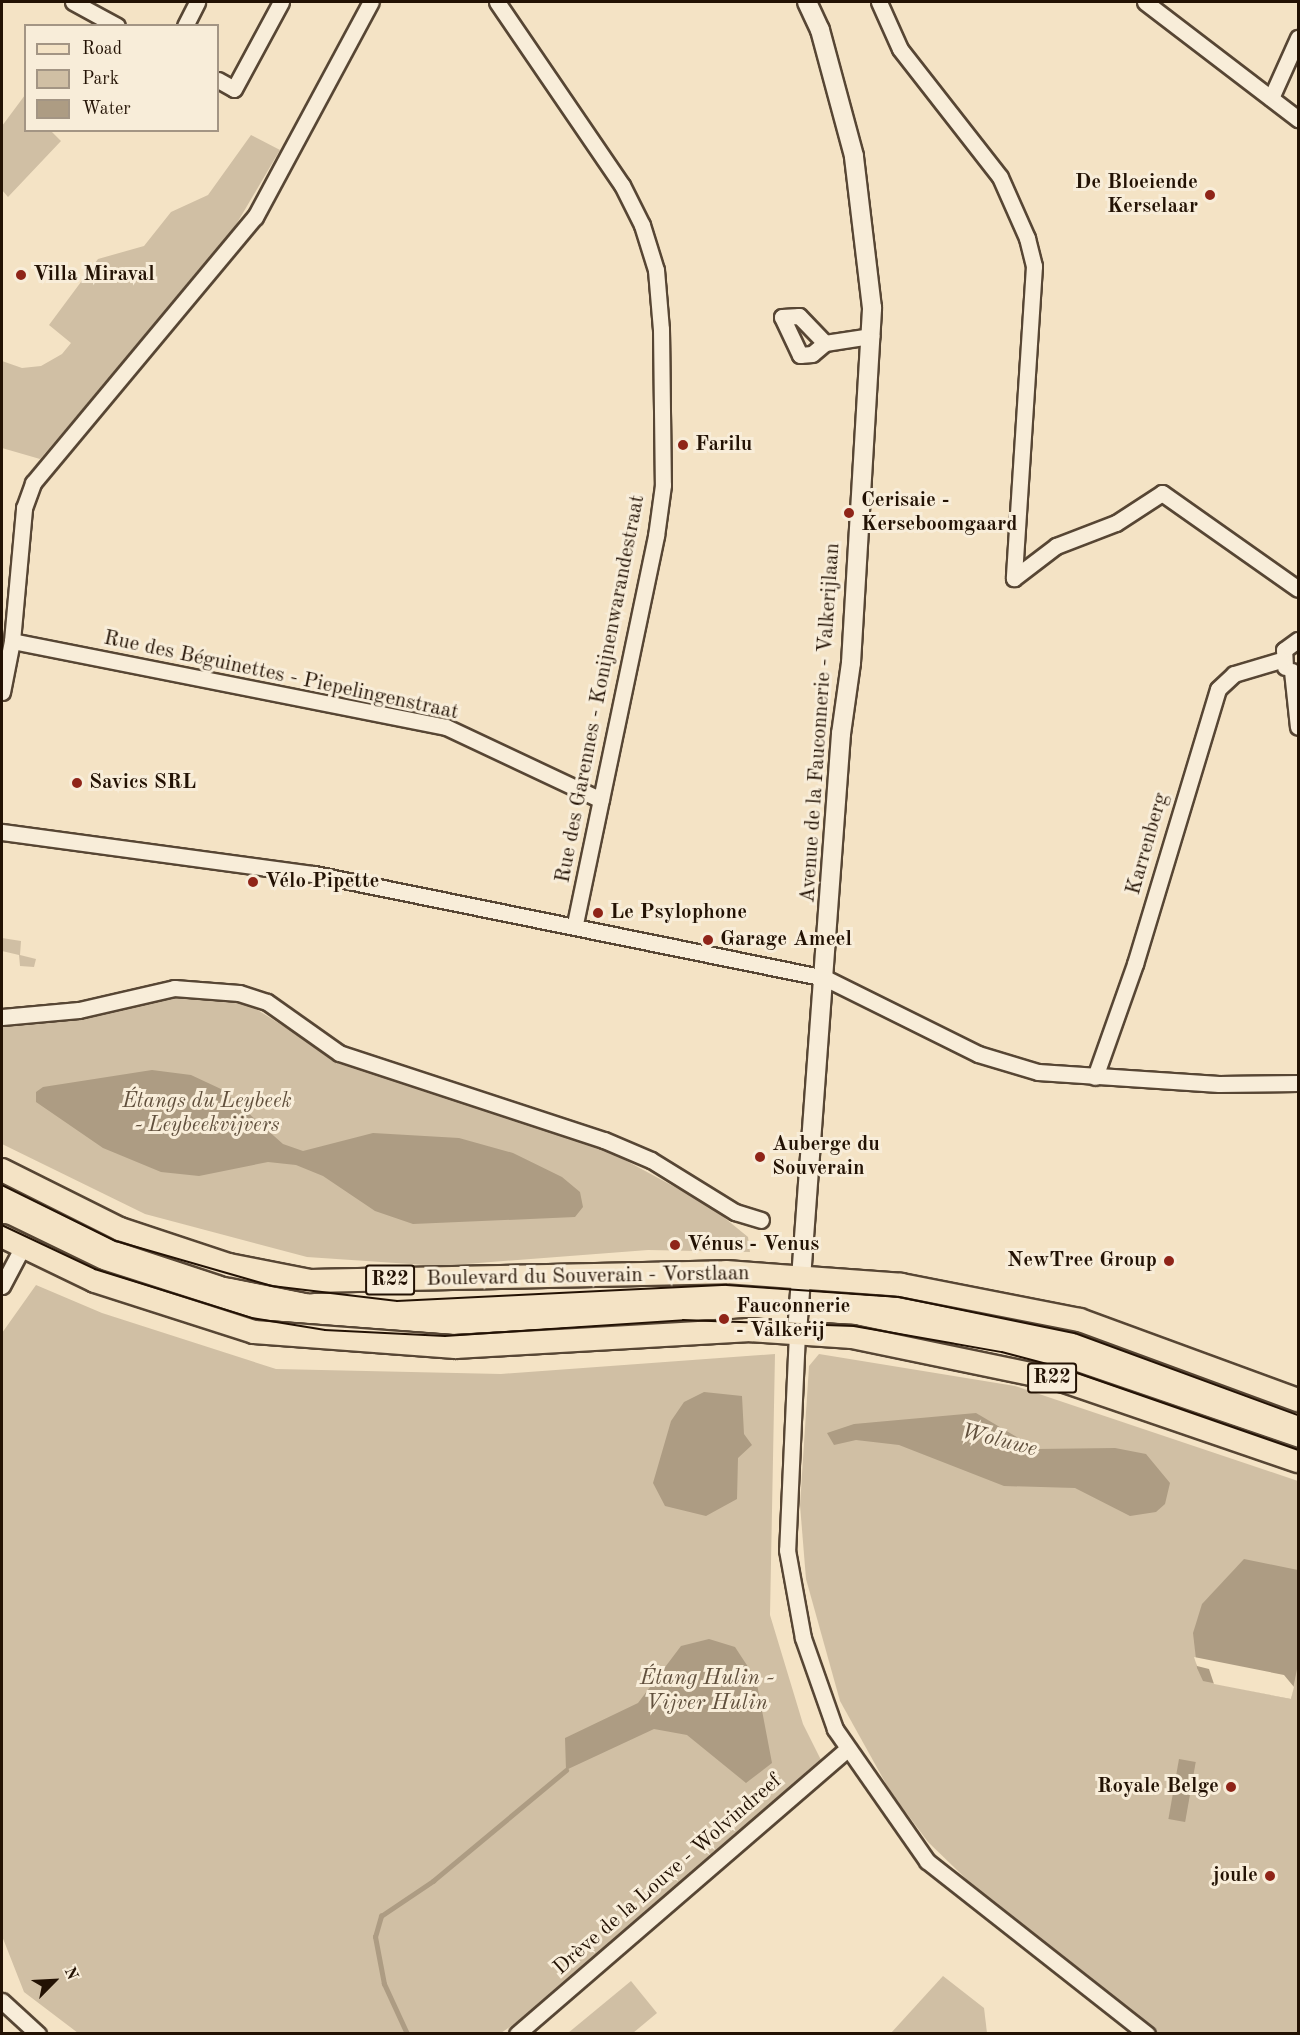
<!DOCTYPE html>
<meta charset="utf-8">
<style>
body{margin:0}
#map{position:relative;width:1300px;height:2035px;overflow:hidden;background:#f4e3c5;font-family:"Old Standard TT",serif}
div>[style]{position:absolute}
.green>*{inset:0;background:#d0bfa4}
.water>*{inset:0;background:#ad9c83;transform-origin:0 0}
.pier>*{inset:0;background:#f4e3c5}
.stream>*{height:4.5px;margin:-2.25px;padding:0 2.25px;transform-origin:2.25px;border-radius:2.25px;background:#ad9c83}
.roads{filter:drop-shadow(2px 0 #574634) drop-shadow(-2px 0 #574634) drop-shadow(0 2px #574634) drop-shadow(0 -2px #574634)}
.minor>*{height:15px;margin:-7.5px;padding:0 7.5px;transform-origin:7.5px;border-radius:7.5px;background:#f8edd9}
.tertiary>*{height:18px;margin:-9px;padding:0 9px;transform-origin:9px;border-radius:9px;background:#f8edd9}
.primary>*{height:22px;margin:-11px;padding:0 11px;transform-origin:11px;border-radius:11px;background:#f4e3c5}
.tram>*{height:1.5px;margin:-0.75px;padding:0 0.75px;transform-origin:0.75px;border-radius:0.75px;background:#231204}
.dots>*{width:16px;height:16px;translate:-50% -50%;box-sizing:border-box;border:3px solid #f8edd9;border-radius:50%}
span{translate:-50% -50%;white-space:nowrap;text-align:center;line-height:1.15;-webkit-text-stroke:6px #f8edd9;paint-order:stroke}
.shield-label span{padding:2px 4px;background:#f8edd9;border:2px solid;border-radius:4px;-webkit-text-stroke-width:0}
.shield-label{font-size:20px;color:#231204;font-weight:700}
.poi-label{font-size:21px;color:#231204;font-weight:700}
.right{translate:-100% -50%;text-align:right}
.left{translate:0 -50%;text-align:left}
.street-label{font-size:21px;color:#231204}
.park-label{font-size:21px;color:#604f3c;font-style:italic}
.water-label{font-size:22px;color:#61503d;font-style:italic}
.frame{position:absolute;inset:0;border:3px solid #231204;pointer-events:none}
.legend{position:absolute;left:24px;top:24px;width:195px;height:108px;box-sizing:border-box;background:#f8edd9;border:2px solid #a39584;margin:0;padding:8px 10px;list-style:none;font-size:18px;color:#231204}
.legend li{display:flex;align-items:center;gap:12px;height:30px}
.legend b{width:30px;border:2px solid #a39584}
.north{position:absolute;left:24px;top:1951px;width:60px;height:60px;-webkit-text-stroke:4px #f8edd9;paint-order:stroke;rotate:66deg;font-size:16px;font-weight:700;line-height:24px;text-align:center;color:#231204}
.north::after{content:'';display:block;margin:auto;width:21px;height:27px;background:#231204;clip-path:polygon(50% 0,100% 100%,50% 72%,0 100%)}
</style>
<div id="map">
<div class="green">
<div style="clip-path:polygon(25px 95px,26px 130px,51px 131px,61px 141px,8px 197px,2px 190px,2px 126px)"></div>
<div style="clip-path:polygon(251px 135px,280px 150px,227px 240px,40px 459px,2px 448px,2px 361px,22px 368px,41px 366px,62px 354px,71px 343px,49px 325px,98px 259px,144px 246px,171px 212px,208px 195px)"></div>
<div style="clip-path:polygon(2px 938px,21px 941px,20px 955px,36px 959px,34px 967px,20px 966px,19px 955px,2px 951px)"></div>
<div style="clip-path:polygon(171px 996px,220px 998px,253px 1007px,342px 1063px,610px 1152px,710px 1206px,748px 1237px,750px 1252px,648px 1250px,440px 1266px,307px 1257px,145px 1214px,2px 1144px,2px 1026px,90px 1016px)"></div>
<div style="clip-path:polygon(36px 1285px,102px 1313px,276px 1369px,501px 1374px,775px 1354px,770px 1615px,803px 1724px,822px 1762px,550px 1999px,501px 2033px,78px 2033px,24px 1992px,2px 1936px,2px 1333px)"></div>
<div style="clip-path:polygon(819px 1354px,1015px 1386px,1298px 1481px,1298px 2033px,1159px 2033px,989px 1901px,928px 1842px,890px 1791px,840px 1701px,806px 1579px,800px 1505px,809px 1366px)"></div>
<div style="clip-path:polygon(943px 1976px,984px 2008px,987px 2033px,891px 2033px)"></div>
<div style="clip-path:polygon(631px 1981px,657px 2013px,633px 2033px,568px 2033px)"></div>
</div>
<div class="water">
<div style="clip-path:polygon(152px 1070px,191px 1075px,221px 1089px,283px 1144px,303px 1151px,373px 1133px,459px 1138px,513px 1153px,562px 1177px,580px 1192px,583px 1207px,575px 1217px,413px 1224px,375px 1211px,323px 1176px,296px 1165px,268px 1162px,199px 1176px,161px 1172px,103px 1148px,36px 1102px,36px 1092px,43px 1087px)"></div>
<div style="clip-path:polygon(704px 1392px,742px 1396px,744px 1434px,752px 1445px,738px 1458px,737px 1499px,706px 1516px,665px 1506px,653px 1483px,671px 1421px,684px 1402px)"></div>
<div style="clip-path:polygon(976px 1413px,1037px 1449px,1115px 1448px,1146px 1454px,1170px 1483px,1165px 1504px,1156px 1512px,1130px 1516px,1075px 1488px,1004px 1486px,899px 1445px,856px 1440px,834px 1445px,827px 1433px,854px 1424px)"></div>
<div style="clip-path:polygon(1244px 1559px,1298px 1570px,1298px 1664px,1291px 1699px,1203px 1681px,1197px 1668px,1193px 1633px,1202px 1604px)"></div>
<div style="clip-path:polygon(709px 1639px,735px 1647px,756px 1679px,772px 1763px,746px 1783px,687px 1735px,654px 1729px,566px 1770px,565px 1738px,638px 1703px,681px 1646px)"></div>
<div style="left:1179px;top:1759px;width:17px;height:61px;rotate:10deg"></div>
</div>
<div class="pier">
<div style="clip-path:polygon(1194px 1657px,1284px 1675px,1294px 1687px,1291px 1699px,1214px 1684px,1209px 1669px,1197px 1666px)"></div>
</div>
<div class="stream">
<div style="left:407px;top:2034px;width:55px;rotate:-114.7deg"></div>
<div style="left:384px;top:1984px;width:48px;rotate:-100.8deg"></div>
<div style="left:375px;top:1937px;width:22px;rotate:-74deg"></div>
<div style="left:381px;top:1916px;width:63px;rotate:-33.9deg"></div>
<div style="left:433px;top:1881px;width:173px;rotate:-39.8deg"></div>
</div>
<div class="roads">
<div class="minor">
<div style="left:73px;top:2px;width:50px;rotate:28.6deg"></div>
<div style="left:497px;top:2px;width:222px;rotate:55.7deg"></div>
<div style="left:622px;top:185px;width:45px;rotate:63.4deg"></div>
<div style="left:642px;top:225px;width:47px;rotate:72.7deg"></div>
<div style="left:656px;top:270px;width:59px;rotate:85.2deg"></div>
<div style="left:661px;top:329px;width:156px;rotate:89.3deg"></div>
<div style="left:663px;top:485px;width:51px;rotate:97.8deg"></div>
<div style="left:656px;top:536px;width:397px;rotate:101.8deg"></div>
<div style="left:879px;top:2px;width:51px;rotate:65.9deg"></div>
<div style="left:900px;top:49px;width:162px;rotate:52deg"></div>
<div style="left:1000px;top:177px;width:67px;rotate:66.1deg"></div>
<div style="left:1027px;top:238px;width:29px;rotate:76deg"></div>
<div style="left:1034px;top:266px;width:313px;rotate:93.7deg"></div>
<div style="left:1014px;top:578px;width:53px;rotate:-37.3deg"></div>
<div style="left:1056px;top:546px;width:64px;rotate:-21deg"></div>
<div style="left:1116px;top:523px;width:55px;rotate:-33.1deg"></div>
<div style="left:1162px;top:493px;width:166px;rotate:35.2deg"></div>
<div style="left:1145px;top:2px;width:193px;rotate:37.4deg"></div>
<div style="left:185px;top:26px;width:27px;rotate:-63deg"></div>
<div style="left:218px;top:80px;width:18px;rotate:29deg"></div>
<div style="left:234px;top:89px;width:99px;rotate:-61.6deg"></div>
<div style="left:1271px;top:98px;width:66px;rotate:-65.8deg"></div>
<div style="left:825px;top:343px;width:17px;rotate:140deg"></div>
<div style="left:812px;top:354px;width:12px;rotate:175deg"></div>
<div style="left:800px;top:355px;width:42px;rotate:-115.3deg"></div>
<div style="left:782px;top:317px;width:17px;rotate:-3deg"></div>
<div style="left:799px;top:316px;width:37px;rotate:46deg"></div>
<div style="left:825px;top:343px;width:47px;rotate:-8.7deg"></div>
<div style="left:12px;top:641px;width:442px;rotate:11.2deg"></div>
<div style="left:446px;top:727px;width:171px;rotate:25.2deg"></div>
<div style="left:1285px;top:667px;width:17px;rotate:-93deg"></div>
<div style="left:1284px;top:650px;width:17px;rotate:-36deg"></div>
<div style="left:1292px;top:671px;width:56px;rotate:83.9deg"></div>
<div style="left:2px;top:692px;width:52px;rotate:-78.9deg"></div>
<div style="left:12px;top:641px;width:134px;rotate:-84.8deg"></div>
<div style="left:24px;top:508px;width:27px;rotate:-70deg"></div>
<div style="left:33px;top:483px;width:346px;rotate:-50.2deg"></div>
<div style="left:255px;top:217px;width:244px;rotate:-61.7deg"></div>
<div style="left:2px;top:832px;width:315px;rotate:7.7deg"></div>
<div style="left:314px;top:874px;width:521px;rotate:11.5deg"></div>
<div style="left:825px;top:978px;width:171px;rotate:26.4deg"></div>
<div style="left:978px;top:1054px;width:63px;rotate:16.7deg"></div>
<div style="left:1038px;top:1072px;width:181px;rotate:3.8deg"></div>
<div style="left:1219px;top:1084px;width:79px;rotate:-0.7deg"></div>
<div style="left:2px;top:1017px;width:77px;rotate:-5.2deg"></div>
<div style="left:79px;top:1010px;width:98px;rotate:-13deg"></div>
<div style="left:174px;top:988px;width:65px;rotate:4.4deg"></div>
<div style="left:239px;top:993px;width:29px;rotate:18deg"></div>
<div style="left:267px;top:1002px;width:88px;rotate:35.3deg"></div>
<div style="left:339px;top:1053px;width:279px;rotate:18.2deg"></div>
<div style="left:604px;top:1140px;width:51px;rotate:23.1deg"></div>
<div style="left:651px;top:1160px;width:99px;rotate:31.8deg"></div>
<div style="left:735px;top:1212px;width:27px;rotate:17deg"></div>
<div style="left:1095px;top:1077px;width:120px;rotate:-70.5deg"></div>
<div style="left:1135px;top:964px;width:287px;rotate:-73.2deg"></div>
<div style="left:1218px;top:689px;width:22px;rotate:-43deg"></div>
<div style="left:1234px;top:674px;width:49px;rotate:-16.6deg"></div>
<div style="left:2px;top:1286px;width:43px;rotate:-62.2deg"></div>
<div style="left:797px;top:1333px;width:217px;rotate:92.6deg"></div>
<div style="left:787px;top:1550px;width:89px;rotate:79.7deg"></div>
<div style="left:803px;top:1638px;width:96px;rotate:70.6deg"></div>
<div style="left:835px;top:1729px;width:161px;rotate:55.1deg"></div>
<div style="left:927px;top:1861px;width:280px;rotate:38.2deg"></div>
<div style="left:2px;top:2001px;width:49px;rotate:42.5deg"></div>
<div style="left:517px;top:2034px;width:436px;rotate:-40.8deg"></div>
</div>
<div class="tertiary">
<div style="left:797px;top:1333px;width:601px;rotate:-85.8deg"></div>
<div style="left:841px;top:734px;width:72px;rotate:-82deg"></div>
<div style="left:851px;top:663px;width:356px;rotate:-86.6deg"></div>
<div style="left:872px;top:308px;width:153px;rotate:-96.8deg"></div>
<div style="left:854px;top:156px;width:131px;rotate:-105.1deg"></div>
<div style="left:820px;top:30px;width:31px;rotate:-115deg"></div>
</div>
<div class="primary">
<div style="left:2px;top:1170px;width:132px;rotate:26.6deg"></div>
<div style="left:120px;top:1229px;width:115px;rotate:18.3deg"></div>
<div style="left:229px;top:1265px;width:83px;rotate:11.2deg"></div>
<div style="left:310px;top:1281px;width:416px;rotate:-1.2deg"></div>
<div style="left:726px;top:1272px;width:175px;rotate:4.2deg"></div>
<div style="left:901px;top:1285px;width:182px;rotate:11.1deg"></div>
<div style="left:1080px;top:1320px;width:232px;rotate:20.2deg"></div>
<div style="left:2px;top:1236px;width:103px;rotate:25.8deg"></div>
<div style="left:95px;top:1281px;width:167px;rotate:17.8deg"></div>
<div style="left:254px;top:1332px;width:202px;rotate:4.3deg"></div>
<div style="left:455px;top:1347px;width:292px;rotate:-3.3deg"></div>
<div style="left:747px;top:1330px;width:105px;rotate:3.8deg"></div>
<div style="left:852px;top:1337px;width:217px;rotate:11.7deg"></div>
<div style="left:1064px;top:1381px;width:247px;rotate:18.9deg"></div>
</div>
</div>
<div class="tram">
<div style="left:2px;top:1185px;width:127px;rotate:26.2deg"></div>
<div style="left:116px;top:1241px;width:162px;rotate:16.1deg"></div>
<div style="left:272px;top:1286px;width:126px;rotate:6.8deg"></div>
<div style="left:397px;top:1301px;width:330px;rotate:-2.8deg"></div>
<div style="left:727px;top:1285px;width:172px;rotate:4deg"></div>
<div style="left:899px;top:1297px;width:180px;rotate:11.6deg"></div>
<div style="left:1075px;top:1333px;width:238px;rotate:20.2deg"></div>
<div style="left:2px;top:1225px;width:103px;rotate:25.3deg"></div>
<div style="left:95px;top:1269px;width:164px;rotate:17.3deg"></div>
<div style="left:252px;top:1318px;width:74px;rotate:9.3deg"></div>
<div style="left:325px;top:1330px;width:120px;rotate:2.9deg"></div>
<div style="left:445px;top:1336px;width:239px;rotate:-3.8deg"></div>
<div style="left:683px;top:1320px;width:171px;rotate:2deg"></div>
<div style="left:854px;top:1326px;width:150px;rotate:10deg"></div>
<div style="left:1002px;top:1352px;width:66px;rotate:14.9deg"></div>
<div style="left:1066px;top:1369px;width:246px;rotate:19.2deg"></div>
</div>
<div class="dots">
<div style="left:1210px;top:195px;background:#8f2418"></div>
<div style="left:21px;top:275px;background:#8f2418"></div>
<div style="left:683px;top:445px;background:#8f2418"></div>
<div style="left:849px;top:513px;background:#8f2418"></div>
<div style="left:77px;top:783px;background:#8f2418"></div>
<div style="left:253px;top:882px;background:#8f2418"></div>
<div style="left:598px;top:913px;background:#8f2418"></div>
<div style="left:708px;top:940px;background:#8f2418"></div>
<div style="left:760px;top:1157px;background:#8f2418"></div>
<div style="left:675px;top:1245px;background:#8f2418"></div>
<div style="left:1169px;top:1261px;background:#8f2418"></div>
<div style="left:724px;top:1319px;background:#8f2418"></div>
<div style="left:1231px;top:1787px;background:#8f2418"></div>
<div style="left:1270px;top:1876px;background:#8f2418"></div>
</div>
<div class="shield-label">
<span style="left:390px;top:1280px">R22</span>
<span style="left:1052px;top:1378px">R22</span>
</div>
<div class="poi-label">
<span class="right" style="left:1198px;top:195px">De Bloeiende<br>Kerselaar</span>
<span class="left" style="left:33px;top:275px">Villa Miraval</span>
<span class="left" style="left:695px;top:445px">Farilu</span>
<span class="left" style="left:861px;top:513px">Cerisaie -<br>Kerseboomgaard</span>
<span class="left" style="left:89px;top:783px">Savics SRL</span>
<span class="left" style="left:265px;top:882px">Vélo Pipette</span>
<span class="left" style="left:610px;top:913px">Le Psylophone</span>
<span class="left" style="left:720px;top:940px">Garage Ameel</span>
<span class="left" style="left:772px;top:1157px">Auberge du<br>Souverain</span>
<span class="left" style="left:687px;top:1245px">Vénus - Venus</span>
<span class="right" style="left:1157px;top:1261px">NewTree Group</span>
<span class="left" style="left:736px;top:1319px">Fauconnerie<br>- Valkerij</span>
<span class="right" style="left:1219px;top:1787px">Royale Belge</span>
<span class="right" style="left:1258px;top:1876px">joule</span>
</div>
<div class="street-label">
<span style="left:281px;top:676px;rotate:12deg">Rue des Béguinettes - Piepelingenstraat</span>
<span style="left:601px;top:689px;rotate:-79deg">Rue des Garennes - Konijnenwarandestraat</span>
<span style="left:821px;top:723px;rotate:-86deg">Avenue de la Fauconnerie - Valkerijlaan</span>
<span style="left:1148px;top:844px;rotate:-74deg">Karrenberg</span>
<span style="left:588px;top:1277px;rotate:-1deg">Boulevard du Souverain - Vorstlaan</span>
<span style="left:668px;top:1875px;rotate:-41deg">Drève de la Louve - Wolvindreef</span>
</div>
<div class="park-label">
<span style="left:207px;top:1114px">Étangs du Leybeek<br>- Leybeekvijvers</span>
</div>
<div class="water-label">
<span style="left:999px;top:1441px;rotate:14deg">Woluwe</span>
<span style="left:707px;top:1691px">Étang Hulin -<br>Vijver Hulin</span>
</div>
<div class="frame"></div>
<ul class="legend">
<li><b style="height:8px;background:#f4e3c5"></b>Road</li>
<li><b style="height:16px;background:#d0bfa4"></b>Park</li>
<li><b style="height:16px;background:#ad9c83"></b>Water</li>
</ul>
<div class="north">N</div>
</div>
